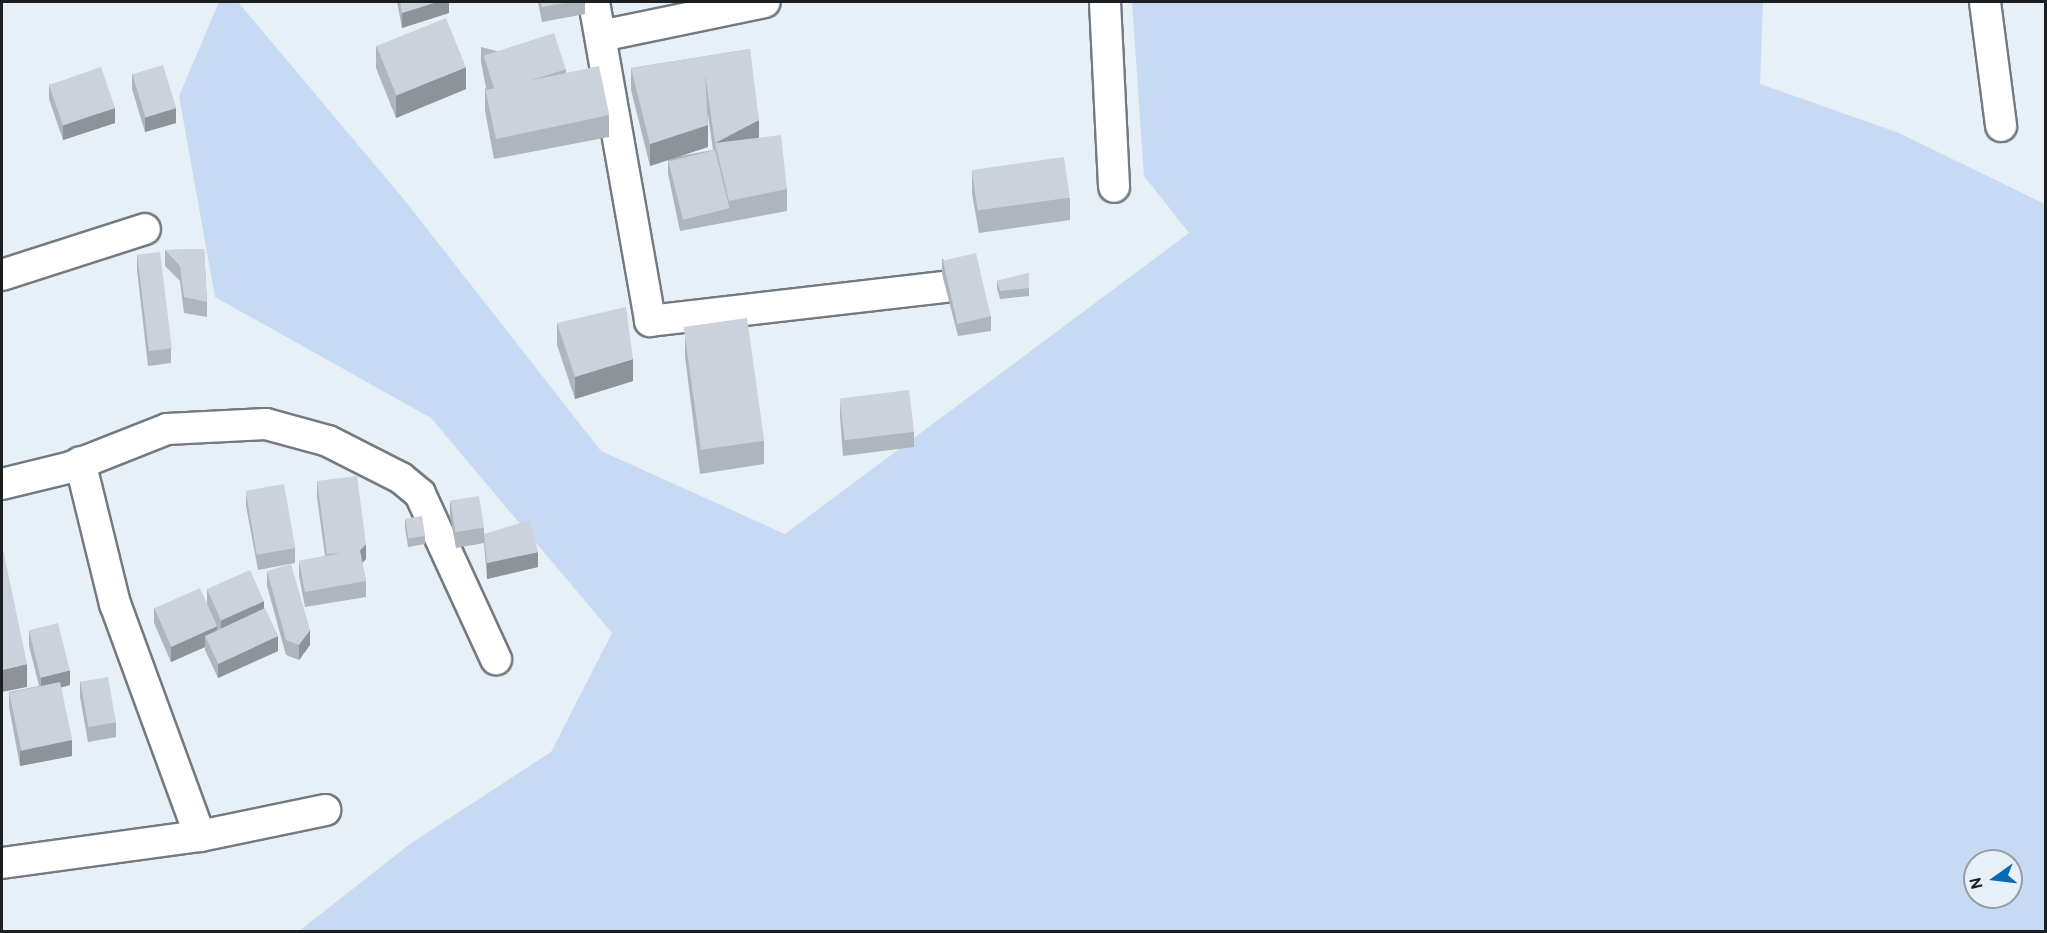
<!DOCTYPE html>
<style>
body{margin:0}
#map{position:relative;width:2047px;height:933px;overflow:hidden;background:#e7eff7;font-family:Overpass,sans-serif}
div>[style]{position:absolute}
.green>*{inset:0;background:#c6dbf3}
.roads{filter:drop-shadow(2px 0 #737a81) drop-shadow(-2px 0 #737a81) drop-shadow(0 2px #737a81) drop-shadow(0 -2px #737a81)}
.minor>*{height:30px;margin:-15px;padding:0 15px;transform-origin:15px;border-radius:15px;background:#fff}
.wall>*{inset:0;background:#afb5bc}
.shaded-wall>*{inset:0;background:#8e9399}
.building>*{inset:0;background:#cbd2db;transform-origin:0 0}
span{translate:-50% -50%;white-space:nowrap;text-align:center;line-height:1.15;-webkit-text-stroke:4.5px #e7eff7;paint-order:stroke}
.frame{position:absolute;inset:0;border:3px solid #1c1f22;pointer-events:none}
.north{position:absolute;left:1963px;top:849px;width:60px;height:60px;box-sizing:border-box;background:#e7eff7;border:2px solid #969ca2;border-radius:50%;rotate:256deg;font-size:16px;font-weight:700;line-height:24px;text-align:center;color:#1c1f22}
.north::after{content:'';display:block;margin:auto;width:21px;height:27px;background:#0969b5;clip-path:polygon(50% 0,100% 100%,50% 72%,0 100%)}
</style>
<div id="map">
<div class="green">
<div style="clip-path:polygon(evenodd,219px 2px,238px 2px,406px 202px,601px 451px,785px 534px,1189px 233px,1144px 176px,1132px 2px,1763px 2px,1760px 84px,1899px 133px,2045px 204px,2045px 931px,299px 931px,410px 844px,551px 752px,612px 633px,431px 418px,215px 297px,179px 96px,219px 2px,1975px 861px,2011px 861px,2011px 897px,1975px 897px,1975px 861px)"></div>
</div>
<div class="roads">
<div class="minor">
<div style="left:594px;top:2px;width:324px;rotate:80deg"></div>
<div style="left:650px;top:321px;width:298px;rotate:-6.6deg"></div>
<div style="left:1105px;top:2px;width:185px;rotate:87.2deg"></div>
<div style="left:1985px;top:2px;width:125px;rotate:82.6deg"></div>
<div style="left:601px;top:36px;width:167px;rotate:-11.7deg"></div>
<div style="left:2px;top:275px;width:150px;rotate:-17.8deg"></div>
<div style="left:2px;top:484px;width:71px;rotate:-13.8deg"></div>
<div style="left:71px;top:467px;width:103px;rotate:-21.6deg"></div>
<div style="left:167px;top:429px;width:99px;rotate:-2.9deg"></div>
<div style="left:266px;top:424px;width:64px;rotate:15.3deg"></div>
<div style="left:328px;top:441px;width:82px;rotate:26.9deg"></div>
<div style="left:401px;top:478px;width:25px;rotate:40deg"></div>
<div style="left:420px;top:494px;width:182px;rotate:65.3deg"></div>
<div style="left:200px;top:836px;width:128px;rotate:-11.7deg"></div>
<div style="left:2px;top:863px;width:200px;rotate:-7.8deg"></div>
<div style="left:200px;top:836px;width:247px;rotate:-110.1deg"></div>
<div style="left:115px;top:604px;width:146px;rotate:-103.8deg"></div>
</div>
</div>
<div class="wall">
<div style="clip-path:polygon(397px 2px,449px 2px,449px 13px,402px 28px)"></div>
<div style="clip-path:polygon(538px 2px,585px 2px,585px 14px,542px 22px)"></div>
<div style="clip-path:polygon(376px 46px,466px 89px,396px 118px,376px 68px)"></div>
<div style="clip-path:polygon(481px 47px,566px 69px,566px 73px,609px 115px,609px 137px,494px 159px,485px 111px,485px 89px,486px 88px,481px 62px)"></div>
<div style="clip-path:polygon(evenodd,750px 49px,759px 138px,787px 189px,787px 211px,680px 231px,668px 174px,668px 160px,650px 166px,631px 90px,631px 68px,750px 49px,708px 115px,713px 150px,680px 156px,708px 147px,708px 115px)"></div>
<div style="clip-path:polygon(132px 74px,176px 123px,145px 132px,132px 89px)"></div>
<div style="clip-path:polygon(49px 84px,115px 123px,63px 140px,49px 99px)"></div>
<div style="clip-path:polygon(972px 172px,1070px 198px,1070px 220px,979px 233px,972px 194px)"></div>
<div style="clip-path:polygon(204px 249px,207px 302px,207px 317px,184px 313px,180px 281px,165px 266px,165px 250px)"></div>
<div style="clip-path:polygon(137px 254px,171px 348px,171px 363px,148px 366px,137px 270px)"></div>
<div style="clip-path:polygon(942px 258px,991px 316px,991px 331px,958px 336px,942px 274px)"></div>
<div style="clip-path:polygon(1029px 273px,1029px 296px,1000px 299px,997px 288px,997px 281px)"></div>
<div style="clip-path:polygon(557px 323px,633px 381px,575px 399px,557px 345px)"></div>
<div style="clip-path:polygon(685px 335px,764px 441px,764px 464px,700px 474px,685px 357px)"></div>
<div style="clip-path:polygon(840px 401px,914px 432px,914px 447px,843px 456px,840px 416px)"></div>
<div style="clip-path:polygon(317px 481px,366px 559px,362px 563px,366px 581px,366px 597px,305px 607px,299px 576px,299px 561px,325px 556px,317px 497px)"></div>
<div style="clip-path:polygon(246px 491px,295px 548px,295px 563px,258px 570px,246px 506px)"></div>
<div style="clip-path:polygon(450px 501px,484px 528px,484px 534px,538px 567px,487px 579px,484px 543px,456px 548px,450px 516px)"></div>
<div style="clip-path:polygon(405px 519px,425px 536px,425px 544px,408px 547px,405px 527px)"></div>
<div style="clip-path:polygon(267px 571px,310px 645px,299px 660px,286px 655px,267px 586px)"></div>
<div style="clip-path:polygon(207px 590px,264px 609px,278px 651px,218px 678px,205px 650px,205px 647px,171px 662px,154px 623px,154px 608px,207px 604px)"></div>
<div style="clip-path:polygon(29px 630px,70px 685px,61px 687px,72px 756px,20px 766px,9px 707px,9px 692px,39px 686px,29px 646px)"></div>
<div style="clip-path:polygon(80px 681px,116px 722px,116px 737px,88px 742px,80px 697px)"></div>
<div style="clip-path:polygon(2px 782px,3px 791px,3px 813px,2px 813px)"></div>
</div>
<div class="shaded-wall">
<div style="clip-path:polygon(437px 2px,449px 2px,449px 13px,402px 28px,402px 13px)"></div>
<div style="clip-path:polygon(466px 67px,466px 89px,396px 118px,396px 96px)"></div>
<div style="clip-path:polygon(115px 108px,115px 123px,63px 140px,63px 125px)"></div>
<div style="clip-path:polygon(176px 108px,176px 123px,145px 132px,145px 117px)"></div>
<div style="clip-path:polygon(759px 120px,759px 142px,715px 143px)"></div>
<div style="clip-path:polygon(708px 125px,708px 147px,650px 166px,650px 144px)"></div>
<div style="clip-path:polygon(633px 359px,633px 381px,575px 399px,575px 377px)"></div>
<div style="clip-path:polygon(366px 544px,366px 559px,360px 565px,360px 550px)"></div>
<div style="clip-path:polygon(538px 552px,538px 567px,487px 579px,487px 563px)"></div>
<div style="clip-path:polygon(264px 601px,264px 616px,221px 636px,221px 621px)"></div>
<div style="clip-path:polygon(217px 626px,217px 641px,205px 635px,205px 647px,171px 662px,171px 647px)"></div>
<div style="clip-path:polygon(310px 630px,310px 645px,299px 660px,299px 645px)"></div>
<div style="clip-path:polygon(278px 636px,278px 651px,218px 678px,218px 663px)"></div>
<div style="clip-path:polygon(27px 664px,27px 687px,2px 692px,2px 670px)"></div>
<div style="clip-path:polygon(70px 670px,70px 685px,41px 693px,41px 677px)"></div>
<div style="clip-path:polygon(72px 740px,72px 756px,20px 766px,20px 751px)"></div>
</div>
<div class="building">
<div style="clip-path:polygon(400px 2px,437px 2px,402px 13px)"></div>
<div style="clip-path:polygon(541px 2px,571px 2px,542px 7px)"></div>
<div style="left:446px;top:18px;width:53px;height:75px;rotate:68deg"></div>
<div style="left:554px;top:33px;width:38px;height:74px;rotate:72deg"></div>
<div style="clip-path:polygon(750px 49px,759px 120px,715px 143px,781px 135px,787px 189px,729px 201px,715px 143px,705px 74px,708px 125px,650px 144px,631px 68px)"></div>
<div style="left:163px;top:65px;width:45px;height:32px;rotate:73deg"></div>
<div style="left:599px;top:66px;width:50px;height:116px;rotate:78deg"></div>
<div style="left:101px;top:67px;width:43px;height:55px;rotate:71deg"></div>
<div style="left:715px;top:150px;width:60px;height:48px;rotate:76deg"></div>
<div style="left:1064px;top:157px;width:41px;height:93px;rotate:82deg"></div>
<div style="clip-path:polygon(204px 249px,207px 302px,184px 297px,180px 266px,165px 250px)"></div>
<div style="left:160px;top:252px;width:97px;height:23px;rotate:83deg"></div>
<div style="left:976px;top:253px;width:65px;height:34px;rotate:77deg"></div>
<div style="clip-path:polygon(1029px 273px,1029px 288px,1000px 291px,997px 281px)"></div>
<div style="clip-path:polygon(626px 307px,633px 359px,575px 377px,557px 323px)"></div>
<div style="left:747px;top:318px;width:124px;height:64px;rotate:82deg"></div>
<div style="left:909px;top:390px;width:42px;height:70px;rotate:83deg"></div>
<div style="clip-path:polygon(357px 476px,366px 544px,360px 550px,366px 581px,305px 592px,299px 561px,341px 553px,327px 554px,317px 481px)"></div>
<div style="left:284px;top:484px;width:65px;height:39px;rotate:80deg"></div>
<div style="left:479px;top:496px;width:32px;height:29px;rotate:81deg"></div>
<div style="left:422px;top:516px;width:20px;height:17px;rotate:81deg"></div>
<div style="clip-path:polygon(530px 520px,538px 552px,487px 563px,484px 534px)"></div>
<div style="clip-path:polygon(2px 549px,3px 549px,27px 664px,2px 670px)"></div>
<div style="clip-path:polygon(291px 564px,310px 630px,299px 645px,286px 640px,267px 571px)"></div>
<div style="left:250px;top:570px;width:34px;height:47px;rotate:66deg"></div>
<div style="left:200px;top:588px;width:42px;height:50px;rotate:66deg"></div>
<div style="left:265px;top:608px;width:31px;height:66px;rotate:65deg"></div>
<div style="left:58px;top:623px;width:49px;height:30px;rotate:76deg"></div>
<div style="left:108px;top:677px;width:46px;height:28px;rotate:80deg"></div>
<div style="left:60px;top:682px;width:59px;height:52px;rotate:78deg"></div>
</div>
<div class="frame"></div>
<div class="north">N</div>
</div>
